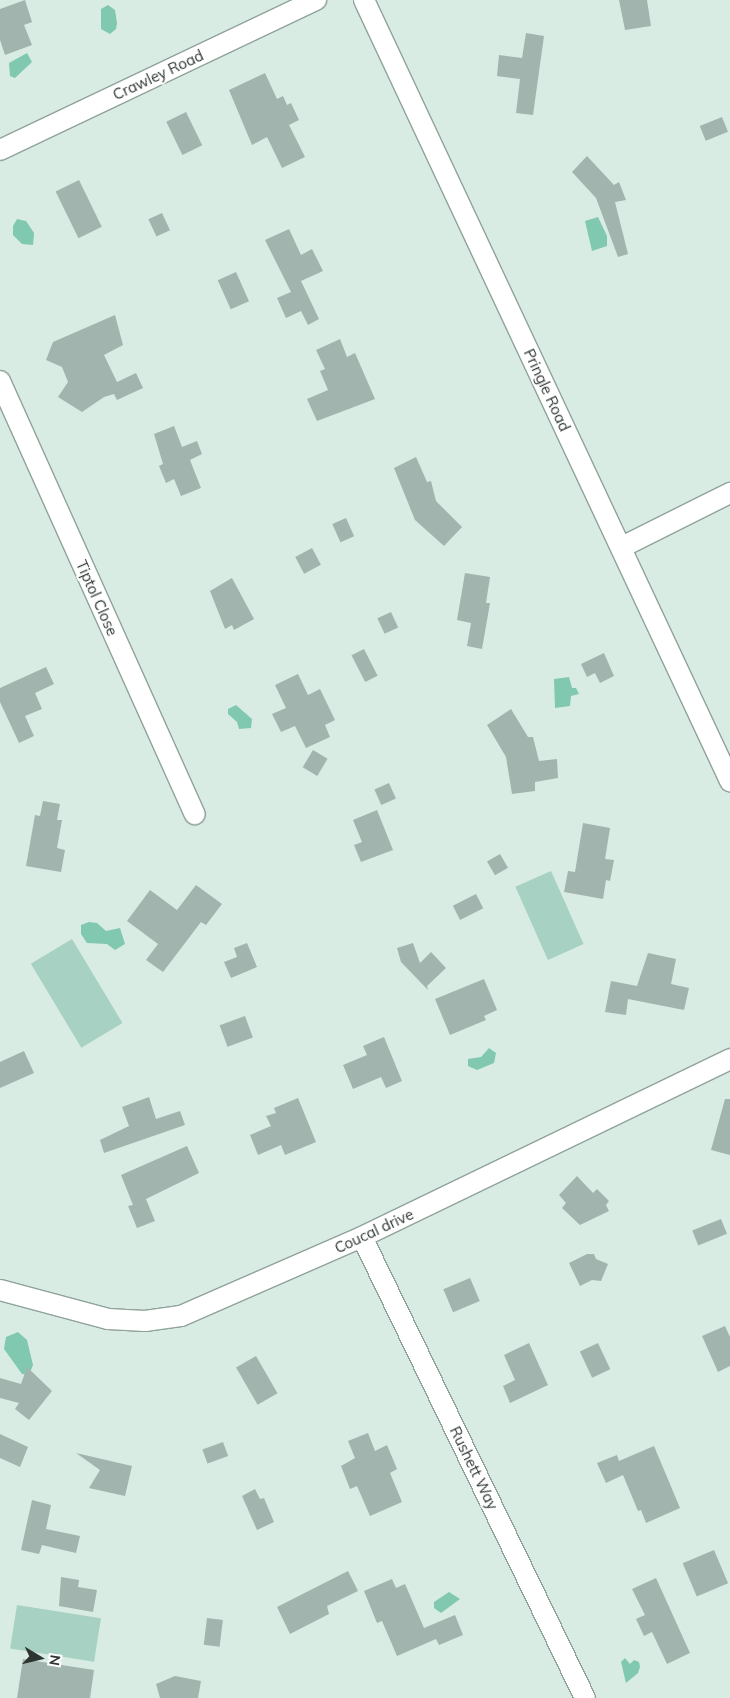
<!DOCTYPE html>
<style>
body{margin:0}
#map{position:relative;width:730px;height:1698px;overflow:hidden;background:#d8ece4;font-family:Mulish,sans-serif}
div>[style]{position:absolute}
.green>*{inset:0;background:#a7d1c2;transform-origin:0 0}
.water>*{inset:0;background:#80c8b0}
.building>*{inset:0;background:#a1b4ad;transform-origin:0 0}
.roads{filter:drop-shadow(1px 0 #8fa29b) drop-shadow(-1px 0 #8fa29b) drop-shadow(0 1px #8fa29b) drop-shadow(0 -1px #8fa29b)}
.minor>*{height:20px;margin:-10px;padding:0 10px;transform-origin:10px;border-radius:10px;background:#fff}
span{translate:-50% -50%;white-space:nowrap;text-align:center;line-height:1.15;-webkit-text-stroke:4px #fff;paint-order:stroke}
.street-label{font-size:15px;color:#2d3532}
.north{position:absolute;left:15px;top:1633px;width:50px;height:50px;-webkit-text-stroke:4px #fff;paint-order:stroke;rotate:99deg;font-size:14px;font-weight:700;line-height:20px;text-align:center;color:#2d3532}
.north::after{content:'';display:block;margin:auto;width:18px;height:22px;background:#2d3532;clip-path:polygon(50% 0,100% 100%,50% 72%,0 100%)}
</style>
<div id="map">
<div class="green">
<div style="left:551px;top:871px;width:80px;height:39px;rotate:66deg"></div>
<div style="left:72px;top:939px;width:98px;height:48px;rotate:59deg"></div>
<div style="left:17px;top:1605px;width:85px;height:44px;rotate:9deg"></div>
</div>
<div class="water">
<div style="clip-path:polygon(108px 5px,115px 10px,117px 23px,116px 29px,110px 34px,101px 29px,101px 9px)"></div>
<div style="clip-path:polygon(27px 53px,32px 62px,15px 78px,10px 76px,9px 63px)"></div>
<div style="clip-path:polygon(598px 217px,607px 236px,607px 246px,592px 251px,585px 221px)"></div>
<div style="clip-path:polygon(17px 219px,26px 221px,34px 233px,33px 245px,22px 244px,13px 235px,13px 226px)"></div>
<div style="clip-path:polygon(569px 677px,572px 688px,576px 688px,579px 694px,571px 696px,570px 706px,555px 708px,554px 679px)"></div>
<div style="clip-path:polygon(236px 705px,252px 719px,251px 728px,239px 729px,237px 722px,228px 714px,228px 709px)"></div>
<div style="clip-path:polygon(89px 922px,97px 923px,106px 931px,120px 928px,125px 944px,115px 950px,107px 944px,87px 943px,81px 934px,81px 925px)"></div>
<div style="clip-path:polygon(489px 1048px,496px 1053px,494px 1063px,477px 1070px,468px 1066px,468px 1059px,481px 1057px)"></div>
<div style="clip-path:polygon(18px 1332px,27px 1340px,33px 1365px,29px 1375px,22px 1374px,4px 1349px,6px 1337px)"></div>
<div style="clip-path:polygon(449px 1592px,460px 1599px,441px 1613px,434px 1608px,434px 1602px)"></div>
<div style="clip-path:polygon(625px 1658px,630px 1664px,634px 1660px,639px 1662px,640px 1667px,638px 1673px,626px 1683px,621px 1662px)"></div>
</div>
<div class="building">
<div style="clip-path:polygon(25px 0,32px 22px,24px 25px,32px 45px,5px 55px,0 40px,0 9px)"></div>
<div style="clip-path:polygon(619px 0,647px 0,651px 26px,625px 30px)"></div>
<div style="clip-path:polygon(526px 33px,544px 36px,533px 115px,516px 113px,520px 79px,497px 76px,499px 55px,522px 58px)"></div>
<div style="clip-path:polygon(265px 73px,277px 99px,283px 96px,287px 105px,291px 103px,299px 120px,289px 125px,305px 157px,282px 168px,267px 137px,252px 145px,229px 90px)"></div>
<div style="left:186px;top:112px;width:37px;height:22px;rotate:64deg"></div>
<div style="left:722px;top:117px;width:16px;height:24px;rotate:68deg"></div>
<div style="clip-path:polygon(587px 156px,614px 185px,619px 182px,626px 200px,615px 202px,628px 254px,618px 257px,596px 198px,572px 172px)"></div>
<div style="left:79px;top:180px;width:52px;height:26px;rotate:64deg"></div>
<div style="left:162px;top:213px;width:19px;height:15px;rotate:65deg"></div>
<div style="clip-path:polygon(289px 229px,301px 255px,312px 249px,323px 271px,301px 281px,319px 319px,308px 325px,301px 311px,286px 318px,277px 298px,291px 292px,265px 240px)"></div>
<div style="left:236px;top:272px;width:32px;height:20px;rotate:66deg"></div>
<div style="clip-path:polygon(115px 315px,123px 345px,104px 355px,117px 382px,136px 373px,143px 388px,117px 400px,114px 394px,104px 397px,82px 412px,58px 397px,68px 382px,62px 367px,46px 360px,53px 342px)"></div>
<div style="clip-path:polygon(340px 339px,347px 357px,355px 353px,375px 399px,317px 421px,307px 399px,328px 390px,320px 371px,325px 369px,316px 350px)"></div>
<div style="clip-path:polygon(174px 426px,182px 447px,197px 441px,202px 454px,190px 460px,201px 488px,181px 496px,174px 479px,166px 483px,159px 466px,163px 464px,154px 434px)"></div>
<div style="clip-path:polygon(416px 457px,427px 482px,431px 481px,436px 501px,462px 527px,444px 546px,415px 520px,394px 468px)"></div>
<div style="left:346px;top:518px;width:20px;height:15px;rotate:66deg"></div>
<div style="left:312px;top:548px;width:19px;height:19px;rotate:62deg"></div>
<div style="clip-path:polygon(465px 573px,490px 577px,486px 603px,490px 603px,482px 649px,467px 646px,471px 623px,457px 620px)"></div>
<div style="clip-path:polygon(232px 578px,254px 619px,234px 630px,232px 625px,225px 629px,210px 591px)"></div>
<div style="left:391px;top:612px;width:17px;height:15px;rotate:65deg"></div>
<div style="left:364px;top:649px;width:30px;height:14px;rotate:63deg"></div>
<div style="clip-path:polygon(604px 653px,614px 676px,600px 683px,595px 673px,587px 677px,581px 664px)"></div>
<div style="clip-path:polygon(46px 667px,54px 684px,35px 693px,42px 709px,25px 716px,34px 736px,19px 743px,0 702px,0 688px)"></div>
<div style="clip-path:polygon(298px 674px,308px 695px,320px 689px,335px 720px,325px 725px,330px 737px,306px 748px,295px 726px,281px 732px,272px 714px,286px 708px,275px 685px)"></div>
<div style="clip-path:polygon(511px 709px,528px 737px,533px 737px,539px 761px,557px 759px,558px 778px,535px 782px,535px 791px,512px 794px,506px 757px,487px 725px)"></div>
<div style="left:313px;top:750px;width:17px;height:20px;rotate:31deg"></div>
<div style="left:389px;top:783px;width:17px;height:16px;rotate:66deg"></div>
<div style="clip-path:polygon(43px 801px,60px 804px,57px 820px,62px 820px,57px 848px,65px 850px,61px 872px,26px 866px,35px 815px,40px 816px)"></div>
<div style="clip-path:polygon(377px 810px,393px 850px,361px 862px,354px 845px,362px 842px,353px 820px)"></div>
<div style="clip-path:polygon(583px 823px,610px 828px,605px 859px,614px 860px,610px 881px,606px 880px,603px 899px,564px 892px,568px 871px,575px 872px)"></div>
<div style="left:500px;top:854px;width:16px;height:15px;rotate:60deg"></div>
<div style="clip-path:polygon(196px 885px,222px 904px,206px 925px,201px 922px,163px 972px,146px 960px,158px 944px,127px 921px,150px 890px,177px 910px)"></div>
<div style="left:476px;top:894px;width:16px;height:26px;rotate:63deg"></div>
<div style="clip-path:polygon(247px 943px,257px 967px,231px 978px,224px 962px,237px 957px,234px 948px)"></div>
<div style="clip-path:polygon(413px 943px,420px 963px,431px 952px,446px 968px,427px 986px,428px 990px,401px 962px,397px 948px)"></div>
<div style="clip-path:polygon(648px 953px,676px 959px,671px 984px,689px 988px,684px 1010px,628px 999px,626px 1015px,605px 1012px,611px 981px,637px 986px)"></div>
<div style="clip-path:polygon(484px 979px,497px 1010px,484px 1016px,486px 1020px,450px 1035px,435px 999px)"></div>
<div style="left:245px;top:1016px;width:23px;height:27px;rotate:70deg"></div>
<div style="clip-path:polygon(384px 1037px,402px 1081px,386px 1088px,381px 1077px,353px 1089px,343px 1065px,367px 1055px,363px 1046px)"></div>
<div style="clip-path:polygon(24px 1051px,34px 1073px,0 1088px,0 1062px)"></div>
<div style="clip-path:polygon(149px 1097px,156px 1119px,180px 1111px,185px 1125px,104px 1153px,100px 1140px,129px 1126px,122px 1107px)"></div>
<div style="clip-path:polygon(298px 1098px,316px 1142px,285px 1155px,281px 1145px,258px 1155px,250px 1135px,271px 1126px,266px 1116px,276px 1113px,274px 1108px)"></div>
<div style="clip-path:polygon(725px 1099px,730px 1099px,730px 1155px,711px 1150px)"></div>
<div style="clip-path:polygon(187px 1146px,199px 1173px,146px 1199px,155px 1221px,137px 1228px,128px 1206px,133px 1205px,121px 1175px)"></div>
<div style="clip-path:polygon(577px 1176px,593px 1193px,597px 1189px,609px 1201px,606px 1205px,609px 1211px,580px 1225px,562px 1208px,566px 1203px,559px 1195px)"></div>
<div style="left:721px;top:1219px;width:16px;height:31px;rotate:68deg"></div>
<div style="clip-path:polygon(587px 1254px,594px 1254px,596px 1259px,608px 1264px,601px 1281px,592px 1280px,580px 1286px,569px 1263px)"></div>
<div style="left:470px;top:1278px;width:25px;height:29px;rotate:67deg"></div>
<div style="clip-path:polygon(725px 1326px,730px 1337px,730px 1366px,718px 1372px,702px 1336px)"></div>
<div style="clip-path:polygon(529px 1343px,548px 1385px,510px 1403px,503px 1386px,515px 1380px,504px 1355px)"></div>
<div style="left:598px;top:1343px;width:29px;height:20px;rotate:65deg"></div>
<div style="left:256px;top:1356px;width:43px;height:23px;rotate:60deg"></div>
<div style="clip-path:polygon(27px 1367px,52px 1391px,29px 1420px,15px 1409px,19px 1403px,0 1398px,0 1378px,21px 1384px)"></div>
<div style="clip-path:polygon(368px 1433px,375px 1451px,387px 1445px,397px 1469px,390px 1473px,402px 1502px,370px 1516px,357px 1486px,350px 1489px,341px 1466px,355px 1458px,348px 1441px)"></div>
<div style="clip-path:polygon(0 1434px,28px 1447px,20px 1467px,0 1458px)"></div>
<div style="left:223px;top:1442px;width:15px;height:22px;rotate:70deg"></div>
<div style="clip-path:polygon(654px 1446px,680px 1508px,646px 1523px,641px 1510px,638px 1511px,623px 1475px,606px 1483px,597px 1463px,617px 1455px,619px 1461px)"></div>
<div style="clip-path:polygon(76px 1453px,132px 1466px,125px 1496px,89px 1488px,100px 1470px)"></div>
<div style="clip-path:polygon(255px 1489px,260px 1499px,264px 1498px,274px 1522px,257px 1530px,242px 1496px)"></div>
<div style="clip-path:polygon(32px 1500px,51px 1505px,46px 1529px,80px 1536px,76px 1553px,42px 1545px,39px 1554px,21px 1550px)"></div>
<div style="left:714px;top:1550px;width:36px;height:34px;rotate:67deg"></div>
<div style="clip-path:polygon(348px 1571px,358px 1591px,327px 1606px,329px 1614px,290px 1634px,277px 1607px)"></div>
<div style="clip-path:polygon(61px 1577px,79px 1580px,78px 1587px,97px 1590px,93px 1612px,59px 1606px)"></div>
<div style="clip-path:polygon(656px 1578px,690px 1653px,667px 1664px,652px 1632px,644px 1636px,636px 1619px,645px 1615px,632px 1589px)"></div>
<div style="clip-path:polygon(392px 1579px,396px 1588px,405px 1584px,424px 1628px,455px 1615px,463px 1635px,439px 1645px,436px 1639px,397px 1656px,382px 1621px,377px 1623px,364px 1591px)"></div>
<div style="left:207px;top:1618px;width:16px;height:27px;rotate:7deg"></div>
<div style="clip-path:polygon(23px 1659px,94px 1670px,90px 1698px,17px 1698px)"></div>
<div style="clip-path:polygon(175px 1676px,201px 1681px,198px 1698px,160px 1698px,156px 1684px)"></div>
</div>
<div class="roads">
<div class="minor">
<div style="left:364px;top:0;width:863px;rotate:64.89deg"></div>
<div style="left:0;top:150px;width:350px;rotate:-25.4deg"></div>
<div style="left:0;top:381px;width:475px;rotate:65.8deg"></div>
<div style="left:622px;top:547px;width:121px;rotate:-26.6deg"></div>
<div style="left:362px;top:1237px;width:512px;rotate:64.19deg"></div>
<div style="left:0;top:1290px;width:112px;rotate:15deg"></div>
<div style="left:108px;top:1319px;width:37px;rotate:3deg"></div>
<div style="left:145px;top:1321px;width:36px;rotate:-8deg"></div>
<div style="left:181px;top:1316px;width:197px;rotate:-23.6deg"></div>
<div style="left:362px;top:1237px;width:409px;rotate:-25.8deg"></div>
</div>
</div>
<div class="street-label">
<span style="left:158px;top:75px;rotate:-25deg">Crawley Road</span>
<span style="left:547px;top:390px;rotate:65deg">Pringle Road</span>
<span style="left:97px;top:598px;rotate:66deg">Tiptol Close</span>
<span style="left:374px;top:1231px;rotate:-25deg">Coucal drive</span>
<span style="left:474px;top:1468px;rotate:64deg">Rushett Way</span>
</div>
<div class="north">N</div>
</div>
